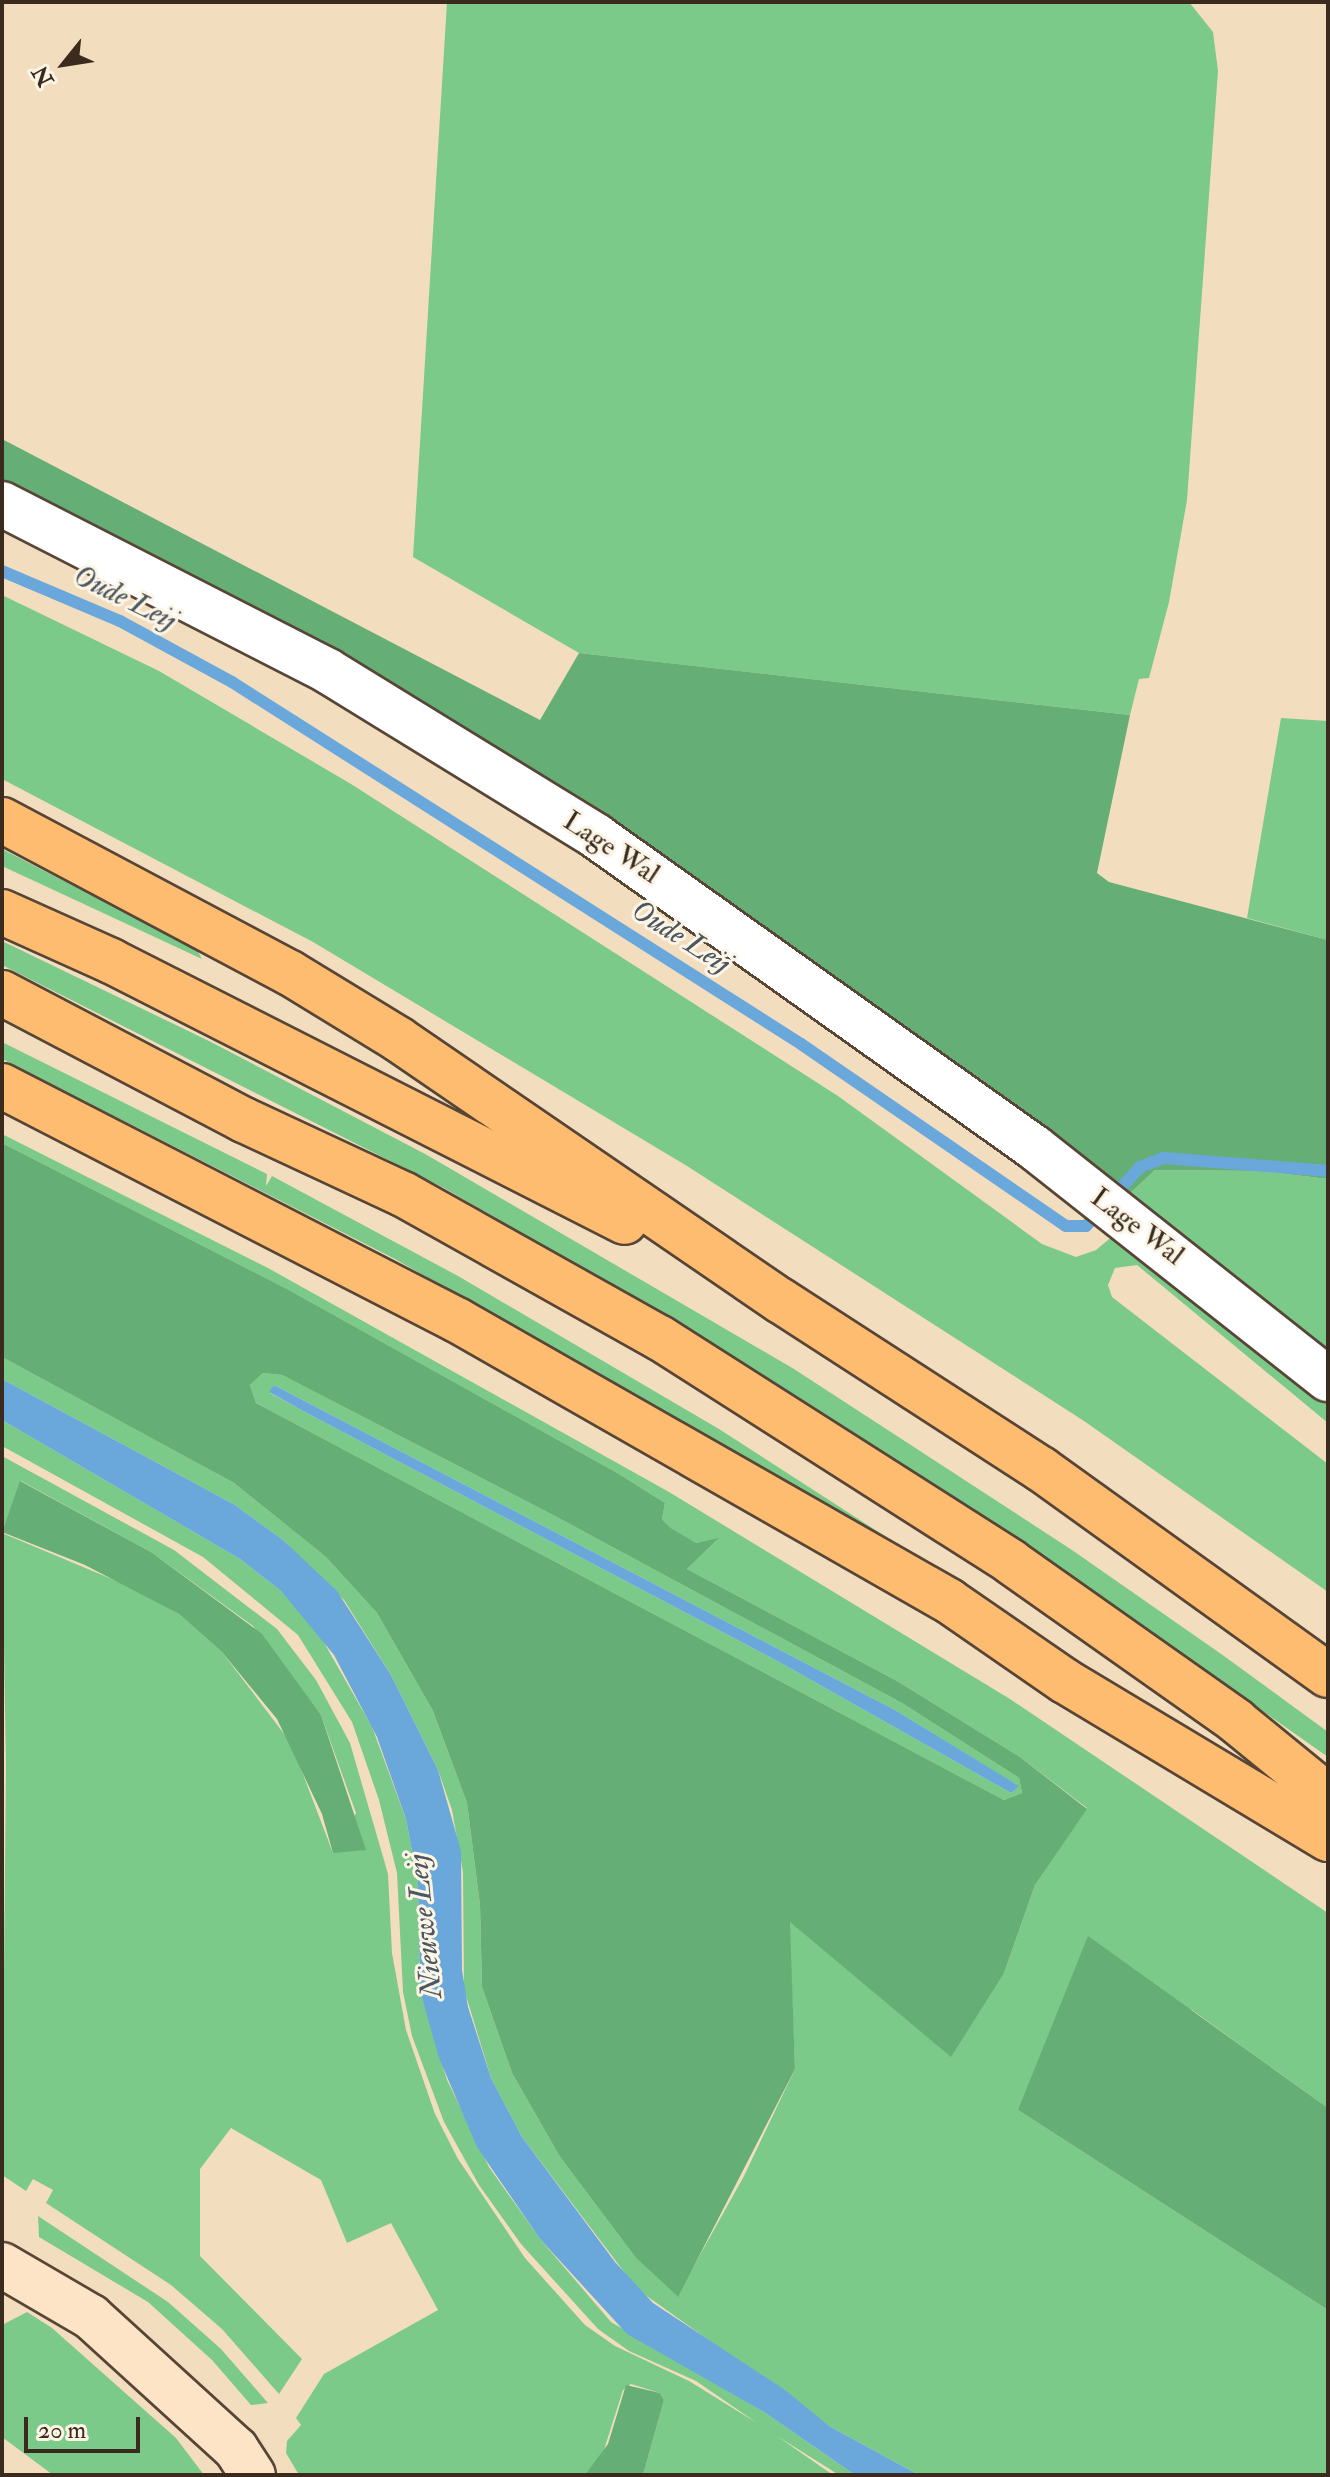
<!DOCTYPE html>
<style>
body{margin:0}
#map{position:relative;width:1330px;height:2477px;overflow:hidden;background:#f3ddbf;font-family:"IM FELL Double Pica",serif}
div>[style]{position:absolute}
.green>*{inset:0;background:#7cca89}
.forest>*{inset:0;background:#65ae75}
.water>*{inset:0;background:#6aa8dc}
.stream>*{height:12px;margin:-6px;padding:0 6px;transform-origin:6px;border-radius:6px;background:#6aa8dc}
.roads{filter:drop-shadow(2px 0 #574536) drop-shadow(-2px 0 #574536) drop-shadow(0 2px #574536) drop-shadow(0 -2px #574536)}
.street>*{height:44px;margin:-22px;padding:0 22px;transform-origin:22px;border-radius:22px;background:#fff}
.secondary>*{height:44px;margin:-22px;padding:0 22px;transform-origin:22px;border-radius:22px;background:#fee4c6}
.highway>*{height:44px;margin:-22px;padding:0 22px;transform-origin:22px;border-radius:22px;background:#fdbc70}
span{translate:-50% -50%;white-space:nowrap;text-align:center;line-height:1.15;-webkit-text-stroke:6px #fcf5e5;paint-order:stroke}
.street-label{font-size:28px;color:#3b2a1e}
.water-label{font-size:30px;color:#4b5660;font-style:italic}
.frame{position:absolute;inset:0;border:4px solid #3b2a1e;pointer-events:none}
.north{position:absolute;left:24px;top:24px;width:80px;height:80px;-webkit-text-stroke:6px #fcf5e5;paint-order:stroke;rotate:240deg;font-size:22px;font-weight:700;line-height:32px;text-align:center;color:#3b2a1e}
.north::after{content:'';display:block;margin:auto;width:28px;height:36px;background:#3b2a1e;clip-path:polygon(50% 0,100% 100%,50% 72%,0 100%)}
.scale{position:absolute;left:24px;top:2417px;width:116px;height:36px;box-sizing:border-box;border:4px solid #3b2a1e;border-top:0;padding-left:10px;font-size:24px;line-height:28px;white-space:nowrap;color:#3b2a1e;-webkit-text-stroke:6px #fcf5e5;paint-order:stroke}
</style>
<div id="map">
<div class="green">
<div style="clip-path:polygon(447px 2px,1189px 2px,1213px 32px,1218px 71px,1187px 500px,1169px 602px,1149px 678px,1139px 679px,1130px 715px,579px 653px,413px 557px)"></div>
<div style="clip-path:polygon(2px 595px,159px 671px,351px 784px,838px 1096px,1042px 1244px,1076px 1257px,1096px 1250px,1114px 1235px,1328px 1395px,1328px 1423px,1137px 1265px,1115px 1268px,1108px 1285px,1112px 1297px,1328px 1464px,1328px 1592px,1084px 1421px,687px 1166px,313px 942px,2px 779px)"></div>
<div style="clip-path:polygon(1281px 718px,1328px 721px,1328px 940px,1247px 918px)"></div>
<div style="clip-path:polygon(2px 849px,197px 950px,202px 959px,2px 866px)"></div>
<div style="clip-path:polygon(2px 941px,209px 1041px,427px 1155px,794px 1369px,1072px 1550px,1224px 1656px,1328px 1732px,1328px 1757px,1017px 1538px,716px 1346px,444px 1188px,2px 965px)"></div>
<div style="clip-path:polygon(2px 1042px,267px 1174px,266px 1186px,272px 1176px,458px 1276px,719px 1429px,925px 1562px,395px 1259px,2px 1059px)"></div>
<div style="clip-path:polygon(2px 1134px,268px 1268px,669px 1492px,1010px 1699px,1328px 1913px,1328px 2108px,1192px 2010px,1018px 2110px,1328px 2310px,1328px 2475px,919px 2475px,829px 2426px,637px 2289px,522px 2137px,491px 2078px,464px 1989px,463px 1872px,452px 1810px,438px 1770px,391px 1675px,344px 1600px,283px 1540px,235px 1505px,2px 1379px,2px 1357px,234px 1483px,326px 1557px,377px 1613px,433px 1711px,467px 1803px,480px 1905px,482px 1987px,512px 2073px,560px 2157px,636px 2258px,677px 2296px,744px 2176px,795px 2069px,789px 1921px,1004px 1973px,1035px 1885px,1087px 1808px,1020px 1757px,897px 1681px,687px 1569px,717px 1540px,695px 1543px,671px 1528px,662px 1519px,665px 1503px,619px 1474px,289px 1290px,2px 1143px)"></div>
<div style="clip-path:polygon(1155px 1170px,1261px 1171px,1328px 1179px,1328px 1358px,1125px 1198px)"></div>
<div style="clip-path:polygon(evenodd,263px 1373px,282px 1375px,553px 1515px,902px 1703px,1019px 1778px,1022px 1793px,1004px 1800px,256px 1403px,250px 1385px,263px 1373px,274px 1385px,895px 1710px,1018px 1786px,1011px 1793px,781px 1663px,303px 1411px,270px 1393px,274px 1385px)"></div>
<div style="clip-path:polygon(2px 1420px,240px 1559px,281px 1591px,318px 1632px,372px 1727px,406px 1819px,418px 1883px,420px 1991px,447px 2080px,489px 2167px,540px 2239px,611px 2322px,764px 2412px,855px 2475px,839px 2475px,777px 2436px,833px 2475px,643px 2475px,664px 2400px,660px 2393px,631px 2384px,623px 2390px,602px 2456px,585px 2475px,299px 2475px,286px 2453px,287px 2441px,301px 2425px,296px 2418px,324px 2374px,438px 2310px,391px 2223px,347px 2243px,321px 2180px,231px 2128px,200px 2169px,200px 2256px,302px 2359px,279px 2394px,222px 2329px,171px 2285px,46px 2203px,53px 2190px,33px 2179px,26px 2191px,2px 2175px,6px 1767px,2px 1533px,126px 1585px,179px 1614px,222px 1652px,291px 1743px,333px 1853px,356px 1813px,321px 1715px,253px 1626px,151px 1552px,21px 1481px,2px 1532px,2px 1456px,174px 1550px,277px 1629px,316px 1680px,350px 1743px,388px 1874px,392px 1953px,406px 2030px,435px 2114px,458px 2159px,525px 2258px,585px 2325px,615px 2346px,689px 2381px,757px 2423px,696px 2381px,629px 2351px,598px 2329px,521px 2244px,479px 2185px,444px 2122px,412px 2036px,403px 1992px,397px 1873px,379px 1800px,352px 1722px,298px 1635px,203px 1557px,2px 1446px)"></div>
<div style="clip-path:polygon(38px 2216px,168px 2302px,221px 2349px,268px 2403px,251px 2405px,212px 2360px,148px 2302px,39px 2237px)"></div>
<div style="clip-path:polygon(27px 2312px,52px 2328px,176px 2438px,204px 2475px,53px 2475px,2px 2437px,2px 2325px)"></div>
</div>
<div class="forest">
<div style="clip-path:polygon(2px 439px,540px 720px,579px 653px,1130px 715px,1097px 873px,1109px 882px,1328px 940px,1328px 1179px,1261px 1171px,1155px 1170px,1125px 1198px,345px 656px,2px 480px)"></div>
<div style="clip-path:polygon(evenodd,2px 1143px,289px 1290px,619px 1474px,665px 1503px,662px 1519px,671px 1528px,696px 1543px,719px 1538px,687px 1569px,897px 1681px,1020px 1757px,1087px 1809px,1035px 1885px,1004px 1973px,951px 2057px,790px 1922px,795px 2069px,678px 2297px,636px 2258px,560px 2157px,512px 2073px,482px 1987px,480px 1905px,467px 1803px,433px 1711px,377px 1613px,326px 1557px,234px 1483px,2px 1357px,2px 1143px,263px 1373px,282px 1375px,553px 1515px,902px 1703px,1019px 1778px,1022px 1793px,1004px 1800px,256px 1403px,250px 1385px,263px 1373px)"></div>
<div style="clip-path:polygon(20px 1481px,151px 1552px,262px 1634px,321px 1715px,366px 1850px,333px 1853px,322px 1814px,277px 1719px,222px 1652px,179px 1614px,85px 1565px,2px 1532px)"></div>
<div style="clip-path:polygon(1088px 1936px,1328px 2108px,1328px 2310px,1018px 2110px)"></div>
<div style="clip-path:polygon(626px 2385px,660px 2393px,664px 2400px,643px 2475px,585px 2475px,608px 2444px)"></div>
</div>
<div class="water">
<div style="clip-path:polygon(2px 1379px,235px 1505px,283px 1540px,337px 1591px,391px 1675px,438px 1770px,461px 1851px,462px 1970px,468px 2007px,491px 2078px,522px 2137px,615px 2262px,653px 2303px,785px 2390px,829px 2426px,919px 2475px,855px 2475px,764px 2412px,627px 2334px,540px 2239px,477px 2147px,439px 2058px,420px 1991px,418px 1883px,406px 1819px,377px 1737px,334px 1655px,281px 1591px,240px 1559px,2px 1420px)"></div>
<div style="clip-path:polygon(274px 1385px,895px 1710px,1019px 1786px,1011px 1793px,781px 1663px,303px 1411px,269px 1392px)"></div>
</div>
<div class="stream">
<div style="left:2px;top:571px;width:128px;rotate:23deg"></div>
<div style="left:120px;top:621px;width:128px;rotate:28.6deg"></div>
<div style="left:232px;top:682px;width:674px;rotate:32.46deg"></div>
<div style="left:801px;top:1044px;width:321px;rotate:34.5deg"></div>
<div style="left:1066px;top:1226px;width:20px"></div>
<div style="left:1086px;top:1226px;width:80px;rotate:-47.5deg"></div>
<div style="left:1140px;top:1167px;width:26px;rotate:-21deg"></div>
<div style="left:1164px;top:1158px;width:165px;rotate:4.5deg"></div>
</div>
<div class="roads">
<div class="street">
<div style="left:2px;top:504px;width:366px;rotate:27.1deg"></div>
<div style="left:328px;top:671px;width:315px;rotate:31.6deg"></div>
<div style="left:596px;top:836px;width:539px;rotate:35.4deg"></div>
<div style="left:1035px;top:1148px;width:373px;rotate:38.3deg"></div>
</div>
<div class="secondary">
<div style="left:2px;top:2265px;width:103px;rotate:30.3deg"></div>
<div style="left:91px;top:2317px;width:196px;rotate:42.3deg"></div>
<div style="left:236px;top:2449px;width:31px;rotate:57deg"></div>
</div>
<div class="highway">
<div style="left:2px;top:820px;width:326px;rotate:28deg"></div>
<div style="left:290px;top:973px;width:127px;rotate:31.4deg"></div>
<div style="left:398px;top:1039px;width:464px;rotate:34.4deg"></div>
<div style="left:781px;top:1301px;width:310px;rotate:32.9deg"></div>
<div style="left:1041px;top:1469px;width:353px;rotate:35.7deg"></div>
<div style="left:2px;top:912px;width:120px;rotate:24.2deg"></div>
<div style="left:111px;top:961px;width:576px;rotate:26.92deg"></div>
<div style="left:2px;top:993px;width:273px;rotate:27.7deg"></div>
<div style="left:244px;top:1120px;width:175px;rotate:25deg"></div>
<div style="left:403px;top:1194px;width:295px;rotate:29.3deg"></div>
<div style="left:660px;top:1338px;width:416px;rotate:32.5deg"></div>
<div style="left:1011px;top:1562px;width:276px;rotate:35.2deg"></div>
<div style="left:1236px;top:1721px;width:119px;rotate:39.2deg"></div>
<div style="left:2px;top:1086px;width:512px;rotate:27.22deg"></div>
<div style="left:457px;top:1320px;width:567px;rotate:29.73deg"></div>
<div style="left:949px;top:1601px;width:141px;rotate:34.6deg"></div>
<div style="left:1065px;top:1681px;width:307px;rotate:31deg"></div>
</div>
</div>
<div class="street-label">
<span style="left:611px;top:848px;rotate:33deg">Lage Wal</span>
<span style="left:1137px;top:1227px;rotate:37deg">Lage Wal</span>
</div>
<div class="water-label">
<span style="left:125px;top:598px;rotate:26deg">Oude Leij</span>
<span style="left:681px;top:937px;rotate:32deg">Oude Leij</span>
<span style="left:425px;top:1926px;rotate:-96deg">Nieuwe Leij</span>
</div>
<div class="frame"></div>
<div class="north">N</div>
<div class="scale">20 m</div>
</div>
